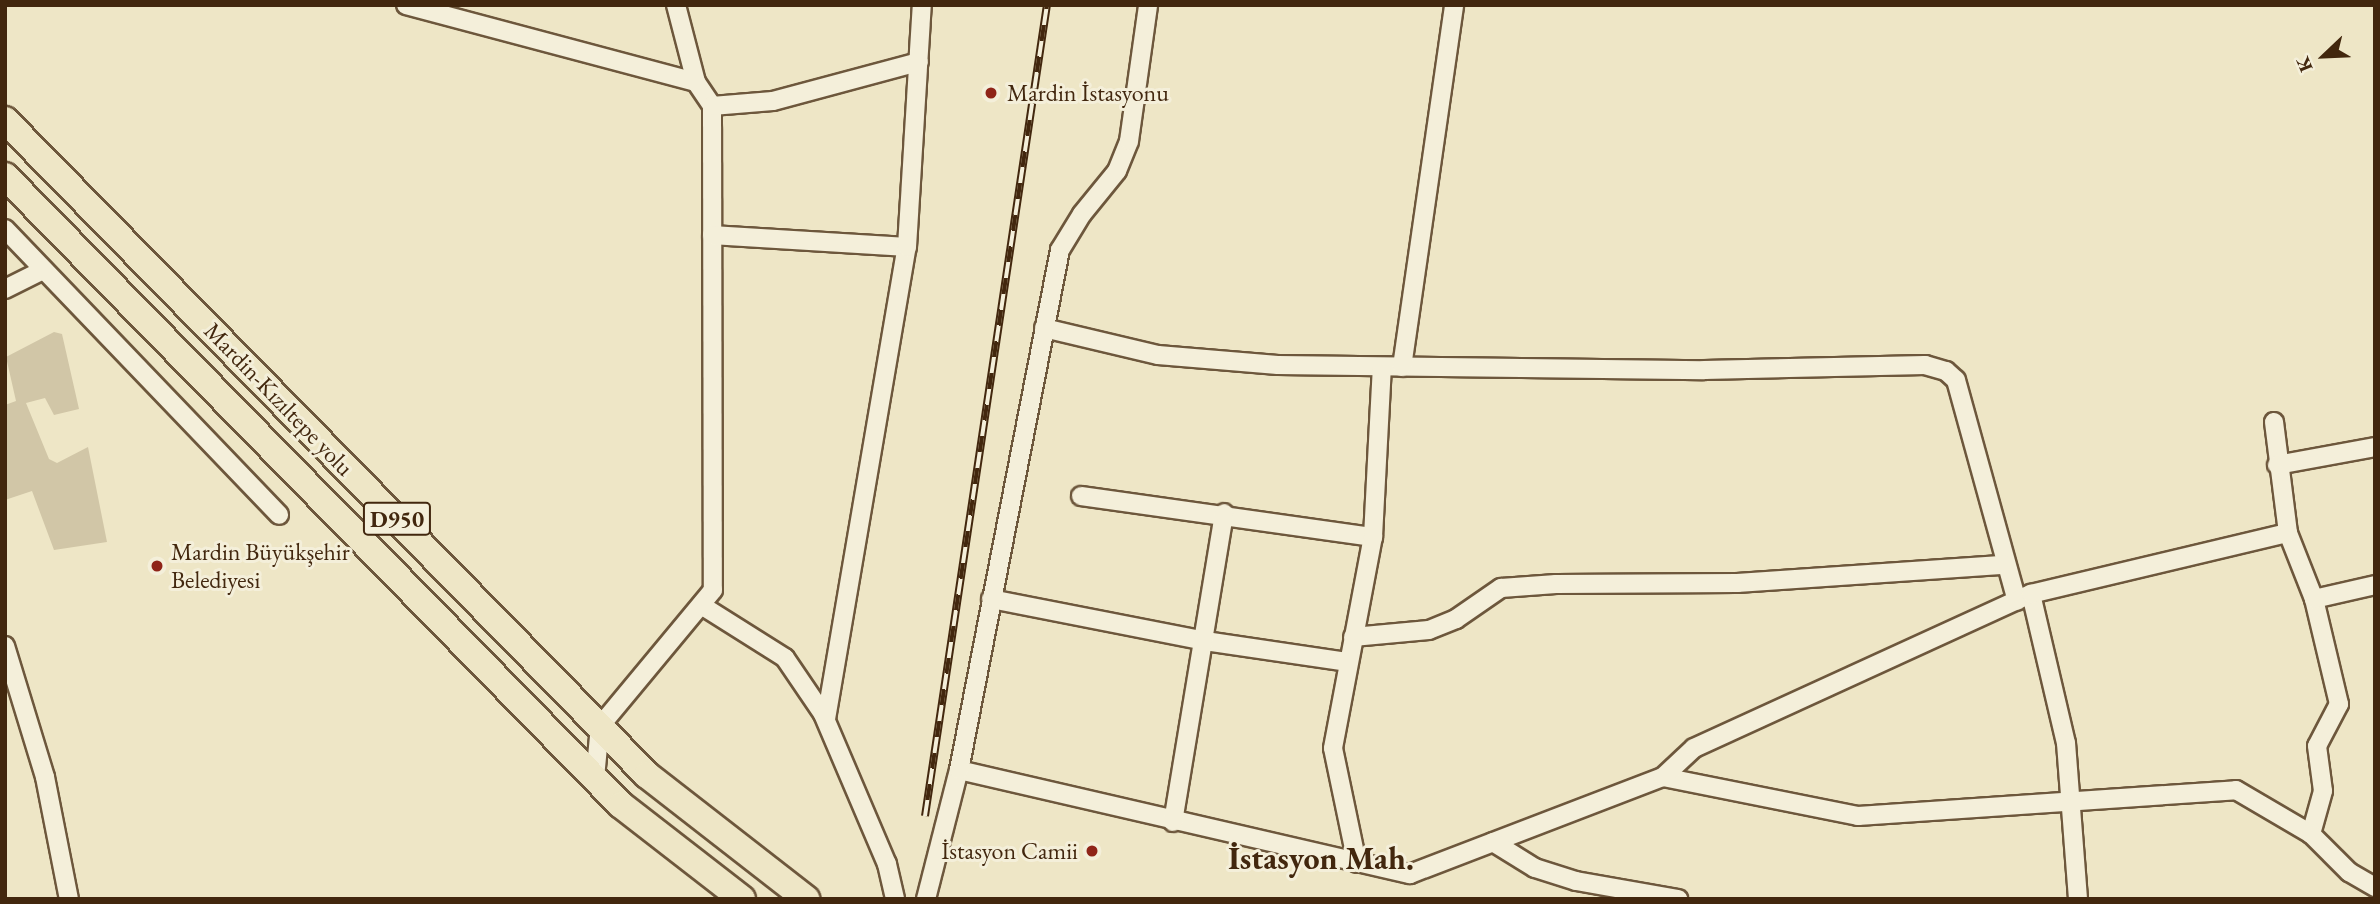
<!DOCTYPE html>
<meta charset="utf-8">
<style>
body{margin:0}
#map{position:relative;width:2380px;height:904px;overflow:hidden;background:#eee6c6;font-family:"EB Garamond",serif}
div>[style]{position:absolute}
.green>*{inset:0;background:#d1c6a7}
.roads{filter:drop-shadow(2px 0 #6d573c) drop-shadow(-2px 0 #6d573c) drop-shadow(0 2px #6d573c) drop-shadow(0 -2px #6d573c)}
.minor>*{height:18px;margin:-9px;padding:0 9px;transform-origin:9px;border-radius:9px;background:#f4efda}
.highway>*{height:26px;margin:-13px;padding:0 13px;transform-origin:13px;border-radius:13px;background:#eee6c6}
.rail>*{height:8px;margin-top:-4px;transform-origin:0;background:repeating-linear-gradient(90deg,#f4efda 0 16px,#42270e 0 32px);box-sizing:border-box;border-block:2px solid #42270e}
.dots>*{width:19px;height:19px;translate:-50% -50%;box-sizing:border-box;border:4px solid #f4efda;border-radius:50%}
span{translate:-50% -50%;white-space:nowrap;text-align:center;line-height:1.15;-webkit-text-stroke:6px #f4efda;paint-order:stroke}
.shield-label span{padding:2px 5px;background:#f4efda;border:2px solid;border-radius:5px;-webkit-text-stroke-width:0}
.shield-label{font-size:23px;color:#42270e;font-weight:700}
.poi-label{font-size:24px;color:#42270e}
.left{translate:0 -50%;text-align:left}
.right{translate:-100% -50%;text-align:right}
.street-label{font-size:24px;color:#42270e}
.district-label{font-size:32px;color:#42270e;font-weight:700}
.frame{position:absolute;inset:0;border:7px solid #42270e;pointer-events:none}
.north{position:absolute;left:2289px;top:21px;width:70px;height:70px;-webkit-text-stroke:5px #f4efda;paint-order:stroke;rotate:247deg;font-size:19px;font-weight:700;line-height:28px;text-align:center;color:#42270e}
.north::after{content:'';display:block;margin:auto;width:24px;height:32px;background:#42270e;clip-path:polygon(50% 0,100% 100%,50% 72%,0 100%)}
</style>
<div id="map">
<div class="green">
<div style="clip-path:polygon(54px 332px,62px 334px,79px 409px,54px 415px,45px 398px,26px 403px,49px 459px,57px 463px,88px 447px,107px 542px,54px 550px,32px 491px,5px 500px,5px 405px,16px 401px,6px 357px)"></div>
</div>
<div class="roads">
<div class="minor">
<div style="left:406px;top:5px;width:300px;rotate:14.9deg"></div>
<div style="left:696px;top:82px;width:29px;rotate:56deg"></div>
<div style="left:712px;top:106px;width:484px;rotate:89.9deg"></div>
<div style="left:713px;top:590px;width:177px;rotate:129.7deg"></div>
<div style="left:600px;top:726px;width:52px;rotate:95.5deg"></div>
<div style="left:676px;top:5px;width:80px;rotate:75.4deg"></div>
<div style="left:712px;top:106px;width:61px;rotate:-4.7deg"></div>
<div style="left:773px;top:101px;width:151px;rotate:-15deg"></div>
<div style="left:5px;top:229px;width:396px;rotate:46.2deg"></div>
<div style="left:712px;top:235px;width:195px;rotate:3.5deg"></div>
<div style="left:5px;top:289px;width:42px;rotate:-26.6deg"></div>
<div style="left:1044px;top:328px;width:117px;rotate:13.3deg"></div>
<div style="left:1158px;top:355px;width:120px;rotate:4.8deg"></div>
<div style="left:1278px;top:365px;width:426px;rotate:0.7deg"></div>
<div style="left:1704px;top:370px;width:221px;rotate:-1.3deg"></div>
<div style="left:1925px;top:365px;width:22px;rotate:16deg"></div>
<div style="left:1946px;top:371px;width:13px;rotate:42deg"></div>
<div style="left:1956px;top:380px;width:229px;rotate:74.6deg"></div>
<div style="left:1402px;top:367px;width:366px;rotate:-81.8deg"></div>
<div style="left:2274px;top:422px;width:112px;rotate:82.8deg"></div>
<div style="left:2288px;top:533px;width:71px;rotate:68.5deg"></div>
<div style="left:2314px;top:599px;width:108px;rotate:76.6deg"></div>
<div style="left:2339px;top:704px;width:47px;rotate:117.6deg"></div>
<div style="left:2317px;top:746px;width:45px;rotate:82.4deg"></div>
<div style="left:2323px;top:791px;width:45px;rotate:105.6deg"></div>
<div style="left:2277px;top:465px;width:100px;rotate:-10.4deg"></div>
<div style="left:1081px;top:496px;width:295px;rotate:8deg"></div>
<div style="left:2031px;top:594px;width:153px;rotate:76.8deg"></div>
<div style="left:2066px;top:743px;width:156px;rotate:85.6deg"></div>
<div style="left:991px;top:599px;width:218px;rotate:11.1deg"></div>
<div style="left:1205px;top:641px;width:145px;rotate:8.4deg"></div>
<div style="left:2314px;top:599px;width:63px;rotate:-12.9deg"></div>
<div style="left:701px;top:605px;width:99px;rotate:32.2deg"></div>
<div style="left:785px;top:658px;width:68px;rotate:55.8deg"></div>
<div style="left:823px;top:714px;width:163px;rotate:66.9deg"></div>
<div style="left:887px;top:864px;width:36px;rotate:77deg"></div>
<div style="left:1353px;top:637px;width:76px;rotate:-5.3deg"></div>
<div style="left:1429px;top:630px;width:29px;rotate:-22deg"></div>
<div style="left:1456px;top:619px;width:55px;rotate:-34.6deg"></div>
<div style="left:1501px;top:588px;width:55px;rotate:-4.2deg"></div>
<div style="left:1556px;top:584px;width:181px;rotate:-0.3deg"></div>
<div style="left:1737px;top:583px;width:268px;rotate:-3.9deg"></div>
<div style="left:5px;top:646px;width:137px;rotate:73deg"></div>
<div style="left:45px;top:777px;width:124px;rotate:78.9deg"></div>
<div style="left:826px;top:719px;width:479px;rotate:-80.3deg"></div>
<div style="left:907px;top:247px;width:242px;rotate:-86.5deg"></div>
<div style="left:959px;top:770px;width:463px;rotate:13deg"></div>
<div style="left:1410px;top:874px;width:271px;rotate:-21deg"></div>
<div style="left:1663px;top:777px;width:199px;rotate:11.3deg"></div>
<div style="left:1858px;top:816px;width:379px;rotate:-3.9deg"></div>
<div style="left:2236px;top:790px;width:87px;rotate:30.4deg"></div>
<div style="left:2311px;top:834px;width:54px;rotate:45deg"></div>
<div style="left:2349px;top:872px;width:30px;rotate:30deg"></div>
<div style="left:1663px;top:777px;width:42px;rotate:-43.1deg"></div>
<div style="left:1694px;top:748px;width:371px;rotate:-24.6deg"></div>
<div style="left:2031px;top:594px;width:264px;rotate:-13.4deg"></div>
<div style="left:1173px;top:822px;width:313px;rotate:-80.6deg"></div>
<div style="left:1493px;top:842px;width:49px;rotate:31.8deg"></div>
<div style="left:1535px;top:868px;width:43px;rotate:17.6deg"></div>
<div style="left:1576px;top:881px;width:104px;rotate:10deg"></div>
<div style="left:1357px;top:863px;width:117px;rotate:-101.8deg"></div>
<div style="left:1333px;top:748px;width:215px;rotate:-79.3deg"></div>
<div style="left:1373px;top:537px;width:170px;rotate:-87deg"></div>
<div style="left:926px;top:899px;width:133px;rotate:-75.7deg"></div>
<div style="left:959px;top:770px;width:530px;rotate:-79.01deg"></div>
<div style="left:1060px;top:250px;width:42px;rotate:-58.6deg"></div>
<div style="left:1082px;top:214px;width:55px;rotate:-50.9deg"></div>
<div style="left:1117px;top:171px;width:32px;rotate:-68deg"></div>
<div style="left:1129px;top:141px;width:137px;rotate:-82deg"></div>
</div>
<div class="highway">
<div style="left:5px;top:120px;width:917px;rotate:45.57deg"></div>
<div style="left:647px;top:775px;width:202px;rotate:37.9deg"></div>
<div style="left:5px;top:176px;width:880px;rotate:45.6deg"></div>
<div style="left:621px;top:805px;width:153px;rotate:37.8deg"></div>
</div>
</div>
<div class="rail">
<div style="left:925px;top:816px;width:820px;rotate:-81.45deg"></div>
</div>
<div class="dots">
<div style="left:991px;top:93px;background:#8f2418"></div>
<div style="left:157px;top:566px;background:#8f2418"></div>
<div style="left:1092px;top:851px;background:#8f2418"></div>
</div>
<div class="shield-label">
<span style="left:397px;top:519px">D950</span>
</div>
<div class="poi-label">
<span class="left" style="left:1007px;top:93px">Mardin İstasyonu</span>
<span class="left" style="left:171px;top:566px">Mardin Büyükşehir<br>Belediyesi</span>
<span class="right" style="left:1078px;top:851px">İstasyon Camii</span>
</div>
<div class="street-label">
<span style="left:279px;top:399px;rotate:46deg">Mardin-Kızıltepe yolu</span>
</div>
<div class="district-label">
<span style="left:1321px;top:858px">İstasyon Mah.</span>
</div>
<div class="frame"></div>
<div class="north">K</div>
</div>
